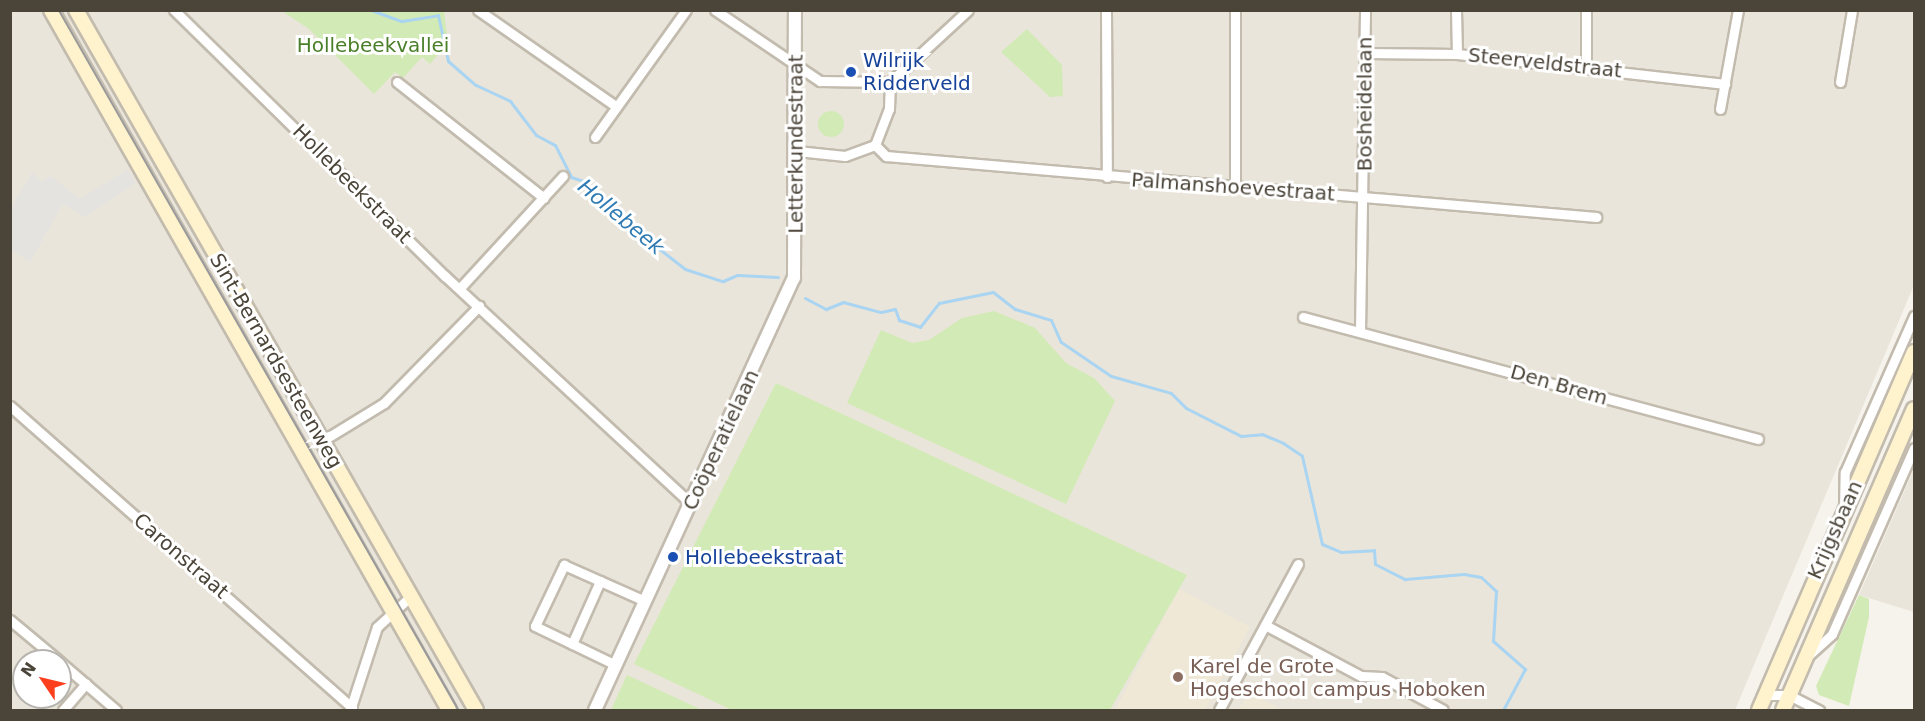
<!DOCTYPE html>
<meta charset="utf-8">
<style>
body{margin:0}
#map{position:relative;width:1925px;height:721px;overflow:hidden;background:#f6f3ec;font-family:"DejaVu Sans",sans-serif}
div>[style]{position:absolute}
.residential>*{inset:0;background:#eae5da}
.education>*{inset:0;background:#efe8d6}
.green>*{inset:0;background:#d2eab5}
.round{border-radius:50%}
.parking>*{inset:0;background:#e5e3e0}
.stream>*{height:3px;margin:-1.5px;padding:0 1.5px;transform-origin:1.5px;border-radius:1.5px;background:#a9d4f2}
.roads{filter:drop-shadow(2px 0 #c2bbae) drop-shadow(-2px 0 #c2bbae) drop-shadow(0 2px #c2bbae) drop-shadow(0 -2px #c2bbae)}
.minor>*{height:9px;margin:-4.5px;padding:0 4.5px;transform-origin:4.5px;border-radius:4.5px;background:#fff}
.tertiary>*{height:12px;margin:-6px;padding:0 6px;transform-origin:6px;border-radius:6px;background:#fff}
.secondary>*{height:14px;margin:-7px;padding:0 7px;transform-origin:7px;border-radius:7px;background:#fff3cd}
.tram>*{height:1.5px;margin:-0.75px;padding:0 0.75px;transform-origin:0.75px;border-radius:0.75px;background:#9a9a9a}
.dots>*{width:16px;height:16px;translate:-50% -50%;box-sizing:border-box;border:3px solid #fff;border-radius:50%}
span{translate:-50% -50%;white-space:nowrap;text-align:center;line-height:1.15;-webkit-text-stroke:6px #fff;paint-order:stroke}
.park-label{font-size:20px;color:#4a7f2a}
.transit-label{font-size:20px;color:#164399}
.left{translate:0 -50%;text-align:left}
.street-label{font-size:20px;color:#4b4439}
.education-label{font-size:20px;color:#785e54}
.water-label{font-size:21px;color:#2e7ab2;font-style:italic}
.frame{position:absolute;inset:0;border:12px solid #4b4439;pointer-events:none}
.north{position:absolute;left:12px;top:649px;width:60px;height:60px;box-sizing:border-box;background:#fff;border:2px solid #b7b4b0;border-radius:50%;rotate:305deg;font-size:16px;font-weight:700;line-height:24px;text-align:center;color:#4b4439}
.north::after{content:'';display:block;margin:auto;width:21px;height:27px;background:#fc3f1d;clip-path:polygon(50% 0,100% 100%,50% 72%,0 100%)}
</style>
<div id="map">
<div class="residential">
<div style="clip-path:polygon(evenodd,10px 11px,1914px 11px,1914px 285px,1735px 710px,11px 710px,10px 11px,24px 661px,60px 661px,60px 697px,24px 697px,24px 661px)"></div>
<div style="clip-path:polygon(1914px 469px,1914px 612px,1859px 595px)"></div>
</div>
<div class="education">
<div style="clip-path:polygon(1179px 589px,1250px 627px,1205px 710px,1115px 710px)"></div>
<div style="clip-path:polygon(1248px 693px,1284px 710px,1238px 710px)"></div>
</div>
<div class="green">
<div style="clip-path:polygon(388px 10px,444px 11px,448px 43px,430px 64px,422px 57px,403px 78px,395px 72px,374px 94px,309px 29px,282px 11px)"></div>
<div style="clip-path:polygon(1027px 29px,1062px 65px,1063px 96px,1050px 97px,1001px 52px)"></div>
<div class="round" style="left:818px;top:111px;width:26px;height:26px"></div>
<div style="clip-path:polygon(994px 311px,1035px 328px,1066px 363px,1094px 378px,1115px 401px,1066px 504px,847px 403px,881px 330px,912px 343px,929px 340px,962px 318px)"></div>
<div style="clip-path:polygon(776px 383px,1187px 575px,1110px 710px,732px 710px,634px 664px)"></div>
<div style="clip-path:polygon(1859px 595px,1869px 599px,1869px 617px,1849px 706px,1819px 695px,1816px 686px)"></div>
<div style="clip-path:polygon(627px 675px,702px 710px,611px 710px)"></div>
</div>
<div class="parking">
<div style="clip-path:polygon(128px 169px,136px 183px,85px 217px,63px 204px,30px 262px,11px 249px,11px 208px,32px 172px,41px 181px,51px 176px,80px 199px)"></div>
</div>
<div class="stream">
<div style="left:371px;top:10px;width:33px;rotate:20deg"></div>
<div style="left:402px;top:21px;width:36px;rotate:-9deg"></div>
<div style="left:438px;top:15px;width:47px;rotate:77.7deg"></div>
<div style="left:448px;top:61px;width:37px;rotate:41deg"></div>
<div style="left:476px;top:85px;width:38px;rotate:25deg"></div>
<div style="left:510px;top:101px;width:43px;rotate:52.6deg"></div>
<div style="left:536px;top:135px;width:21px;rotate:28deg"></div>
<div style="left:555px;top:145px;width:36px;rotate:63deg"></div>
<div style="left:571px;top:177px;width:13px;rotate:18deg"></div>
<div style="left:583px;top:181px;width:16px;rotate:63deg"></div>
<div style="left:590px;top:195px;width:120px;rotate:37.9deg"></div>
<div style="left:685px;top:269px;width:40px;rotate:18deg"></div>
<div style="left:723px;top:281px;width:15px;rotate:-23deg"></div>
<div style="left:737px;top:275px;width:41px;rotate:2.8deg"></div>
<div style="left:805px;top:298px;width:24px;rotate:28deg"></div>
<div style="left:826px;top:309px;width:18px;rotate:-22deg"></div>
<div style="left:843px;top:302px;width:39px;rotate:15deg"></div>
<div style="left:881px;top:312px;width:14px;rotate:-12deg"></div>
<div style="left:895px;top:309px;width:12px;rotate:70deg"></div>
<div style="left:899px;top:320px;width:22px;rotate:18deg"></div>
<div style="left:920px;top:327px;width:31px;rotate:-52deg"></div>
<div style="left:939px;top:303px;width:55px;rotate:-11.5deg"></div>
<div style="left:993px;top:292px;width:28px;rotate:38deg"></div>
<div style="left:1015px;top:309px;width:38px;rotate:17deg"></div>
<div style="left:1051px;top:320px;width:24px;rotate:66deg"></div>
<div style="left:1061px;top:342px;width:60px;rotate:34.2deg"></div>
<div style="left:1111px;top:376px;width:62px;rotate:15.8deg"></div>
<div style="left:1171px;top:393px;width:21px;rotate:45deg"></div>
<div style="left:1186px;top:408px;width:62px;rotate:27deg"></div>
<div style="left:1241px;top:436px;width:21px;rotate:-5deg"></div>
<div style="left:1262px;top:434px;width:23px;rotate:23deg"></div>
<div style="left:1283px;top:443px;width:23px;rotate:34deg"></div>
<div style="left:1302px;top:456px;width:90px;rotate:77.2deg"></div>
<div style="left:1322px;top:544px;width:21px;rotate:23deg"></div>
<div style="left:1341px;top:552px;width:33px;rotate:-3deg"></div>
<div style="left:1374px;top:550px;width:14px;rotate:86deg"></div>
<div style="left:1375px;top:564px;width:34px;rotate:27deg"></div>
<div style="left:1405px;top:579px;width:59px;rotate:-4.8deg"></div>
<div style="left:1464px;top:574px;width:17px;rotate:10deg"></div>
<div style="left:1481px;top:577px;width:21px;rotate:43deg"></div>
<div style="left:1496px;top:591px;width:50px;rotate:93.4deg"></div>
<div style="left:1493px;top:641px;width:43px;rotate:41.2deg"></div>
<div style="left:1525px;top:669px;width:47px;rotate:118.2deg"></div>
</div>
<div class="roads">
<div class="minor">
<div style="left:174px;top:10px;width:380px;rotate:44.5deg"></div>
<div style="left:445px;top:276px;width:335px;rotate:42.8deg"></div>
<div style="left:478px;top:10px;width:169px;rotate:34.9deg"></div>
<div style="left:715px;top:10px;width:127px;rotate:34.1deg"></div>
<div style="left:820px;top:81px;width:70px;rotate:0.8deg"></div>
<div style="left:1106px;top:10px;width:167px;rotate:89.7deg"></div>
<div style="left:1235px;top:10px;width:177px;rotate:90deg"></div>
<div style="left:1456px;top:10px;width:44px;rotate:88.7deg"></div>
<div style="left:1586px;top:10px;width:57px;rotate:90deg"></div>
<div style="left:1365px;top:53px;width:92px;rotate:0.6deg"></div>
<div style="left:1457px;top:54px;width:270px;rotate:6.4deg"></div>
<div style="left:397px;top:82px;width:187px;rotate:38.3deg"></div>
<div style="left:890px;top:82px;width:106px;rotate:-42.7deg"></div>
<div style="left:1840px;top:82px;width:73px;rotate:-80.5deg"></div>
<div style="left:1720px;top:109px;width:101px;rotate:-79.7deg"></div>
<div style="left:595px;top:137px;width:156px;rotate:-54.4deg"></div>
<div style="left:875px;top:145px;width:16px;rotate:45deg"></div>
<div style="left:886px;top:156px;width:713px;rotate:4.91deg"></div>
<div style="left:875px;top:145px;width:39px;rotate:-69deg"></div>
<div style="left:889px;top:109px;width:27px;rotate:-88deg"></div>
<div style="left:797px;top:151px;width:48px;rotate:5.9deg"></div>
<div style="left:845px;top:156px;width:32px;rotate:-20deg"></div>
<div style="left:460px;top:288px;width:152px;rotate:-47.4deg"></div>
<div style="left:1303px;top:317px;width:471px;rotate:15deg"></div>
<div style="left:1360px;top:331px;width:321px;rotate:-89.1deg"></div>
<div style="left:10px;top:406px;width:456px;rotate:41.4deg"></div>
<div style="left:322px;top:441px;width:73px;rotate:-31.5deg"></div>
<div style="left:384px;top:403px;width:136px;rotate:-45.6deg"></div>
<div style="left:1844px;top:511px;width:39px;rotate:-89deg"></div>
<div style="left:1845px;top:472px;width:171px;rotate:-66.1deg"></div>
<div style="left:10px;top:620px;width:64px;rotate:39.9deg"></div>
<div style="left:1265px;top:625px;width:109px;rotate:28deg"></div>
<div style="left:1361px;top:676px;width:21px;rotate:3deg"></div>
<div style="left:1382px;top:677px;width:69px;rotate:28.4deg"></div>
<div style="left:572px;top:644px;width:69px;rotate:-66deg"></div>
<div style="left:1809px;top:655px;width:31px;rotate:-42deg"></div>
<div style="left:1832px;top:634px;width:203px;rotate:-66.2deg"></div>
<div style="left:60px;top:662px;width:74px;rotate:40.6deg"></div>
<div style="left:616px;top:665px;width:90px;rotate:-154.3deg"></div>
<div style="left:535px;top:626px;width:68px;rotate:-64.6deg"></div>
<div style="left:564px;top:565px;width:89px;rotate:24deg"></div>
<div style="left:1765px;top:695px;width:24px"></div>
<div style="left:1789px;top:695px;width:34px;rotate:27deg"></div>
<div style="left:63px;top:710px;width:35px;rotate:-49deg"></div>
<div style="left:350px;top:710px;width:87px;rotate:-72deg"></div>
<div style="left:377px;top:627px;width:46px;rotate:-42.4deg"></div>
<div style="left:1219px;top:710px;width:166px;rotate:-61.6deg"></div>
</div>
<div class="tertiary">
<div style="left:595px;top:710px;width:476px;rotate:-65.3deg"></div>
<div style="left:794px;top:278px;width:268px;rotate:-89.8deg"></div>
</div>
<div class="secondary">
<div style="left:51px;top:10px;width:805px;rotate:60.38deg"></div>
<div style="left:76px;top:10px;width:806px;rotate:60.26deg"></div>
<div style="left:1759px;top:710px;width:390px;rotate:-66.6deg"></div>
<div style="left:1783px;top:710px;width:328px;rotate:-66.5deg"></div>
</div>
</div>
<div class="tram">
<div style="left:59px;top:10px;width:806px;rotate:60.26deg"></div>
</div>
<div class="dots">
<div style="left:851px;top:72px;background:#1a4fb4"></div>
<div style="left:673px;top:557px;background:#1a4fb4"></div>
<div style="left:1178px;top:677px;background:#8d6e63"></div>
</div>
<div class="park-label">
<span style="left:373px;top:45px">Hollebeekvallei</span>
</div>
<div class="transit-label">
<span class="left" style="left:863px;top:72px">Wilrijk<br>Ridderveld</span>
<span class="left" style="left:685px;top:557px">Hollebeekstraat</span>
</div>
<div class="street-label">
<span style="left:1545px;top:63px;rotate:6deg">Steerveldstraat</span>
<span style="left:1365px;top:104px;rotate:-90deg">Bosheidelaan</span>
<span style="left:796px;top:144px;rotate:-90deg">Letterkundestraat</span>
<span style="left:352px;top:184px;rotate:45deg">Hollebeekstraat</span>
<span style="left:1233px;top:187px;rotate:4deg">Palmanshoevestraat</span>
<span style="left:276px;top:361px;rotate:60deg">Sint-Bernardsesteenweg</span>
<span style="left:1559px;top:385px;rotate:16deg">Den Brem</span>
<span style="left:721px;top:440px;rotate:-65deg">Coöperatielaan</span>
<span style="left:1835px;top:530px;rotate:-66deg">Krijgsbaan</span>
<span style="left:181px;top:556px;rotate:41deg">Caronstraat</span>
</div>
<div class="education-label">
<span class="left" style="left:1190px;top:678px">Karel de Grote<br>Hogeschool campus Hoboken</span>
</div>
<div class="water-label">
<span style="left:621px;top:217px;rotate:40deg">Hollebeek</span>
</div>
<div class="frame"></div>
<div class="north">N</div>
</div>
